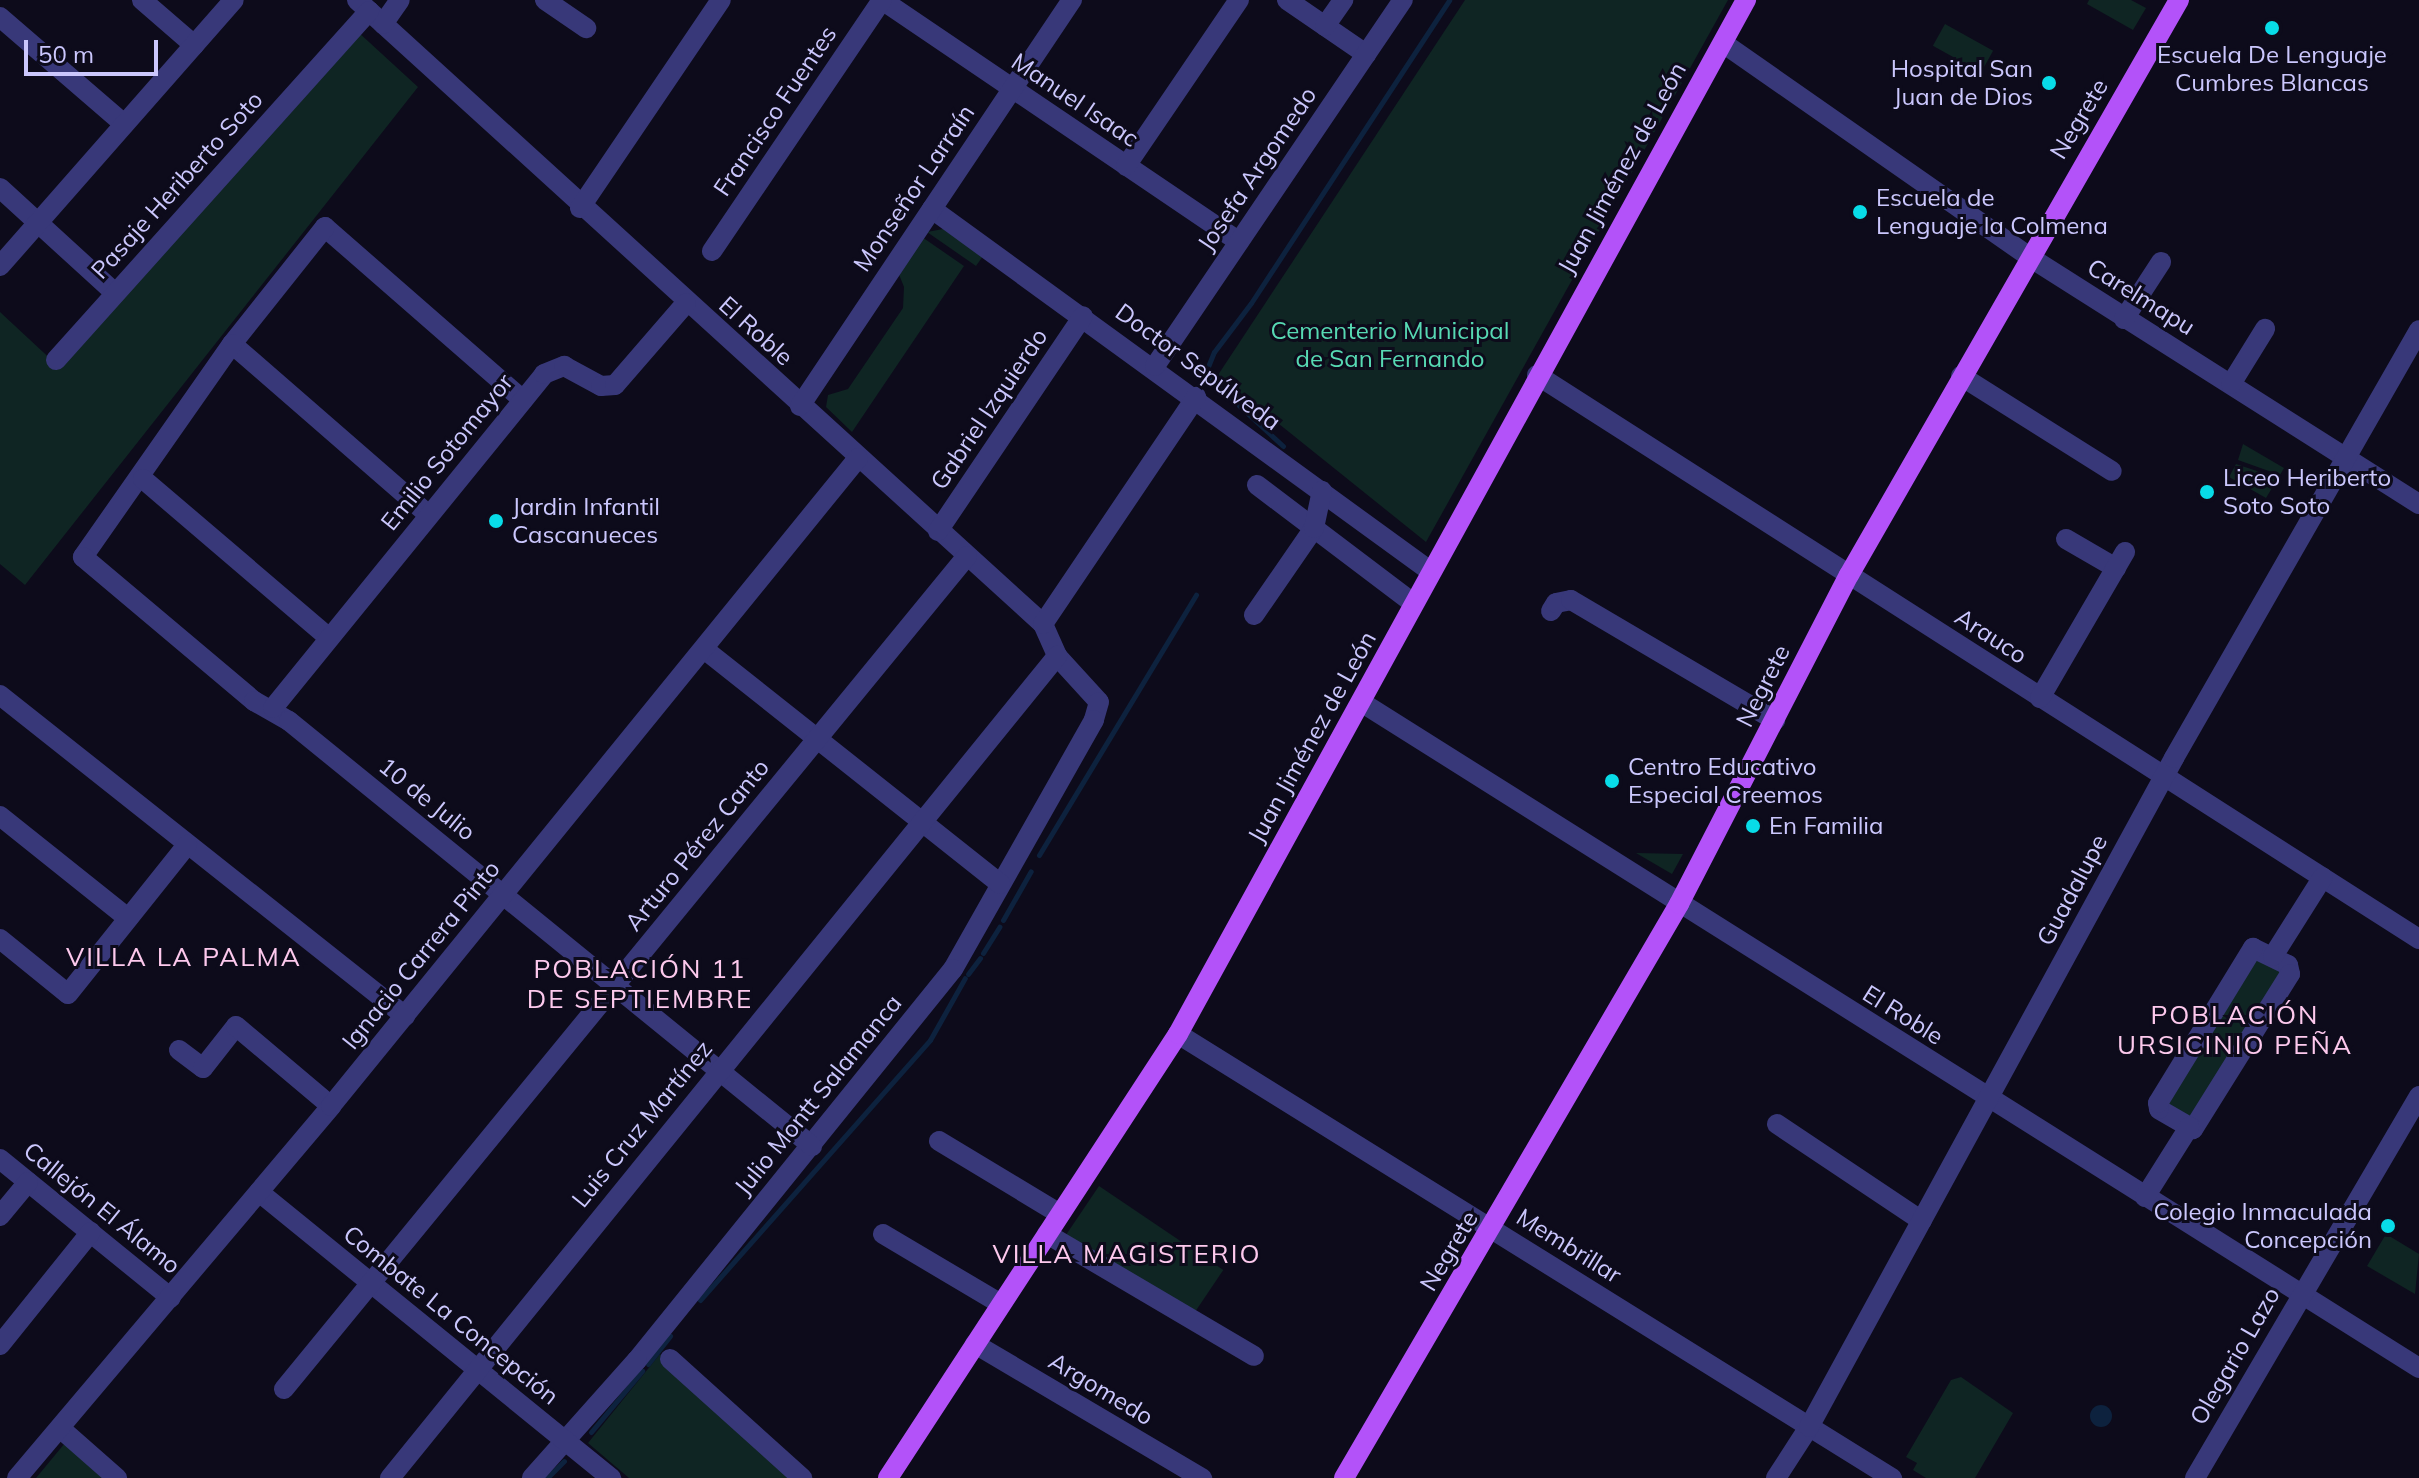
<!DOCTYPE html>
<meta charset="utf-8">
<style>
body{margin:0}
#map{position:relative;width:2419px;height:1478px;overflow:hidden;background:#0d0b1b;font-family:Mulish,sans-serif}
div>[style]{position:absolute}
.green>*{inset:0;background:#0f2523;transform-origin:0 0}
.water>*{inset:0;background:#0d223e}
.round{border-radius:50%}
.stream>*{height:5px;margin:-2.5px;padding:0 2.5px;transform-origin:2.5px;border-radius:2.5px;background:#0d223e}
.minor>*{height:20px;margin:-10px;padding:0 10px;transform-origin:10px;border-radius:10px;background:#383879}
.major>*{height:20px;margin:-10px;padding:0 10px;transform-origin:10px;border-radius:10px;background:#b352f9}
.dots>*{width:22px;height:22px;translate:-50% -50%;box-sizing:border-box;border:4px solid #0d0b1b;border-radius:50%}
span{translate:-50% -50%;white-space:nowrap;text-align:center;line-height:1.15;-webkit-text-stroke:6px #0d0b1b;paint-order:stroke}
.poi-label{font-size:24px;color:#cbc7fd}
.right{translate:-100% -50%;text-align:right}
.left{translate:0 -50%;text-align:left}
.street-label{font-size:24px;color:#cbc7fd}
.park-label{font-size:24px;color:#57d9b3}
.neighbourhood-label{font-size:26px;color:#fdc9ed;letter-spacing:2px}
.scale{position:absolute;left:24px;top:40px;width:134px;height:36px;box-sizing:border-box;border:4px solid #cbc7fd;border-top:0;padding-left:10px;font-size:24px;line-height:28px;white-space:nowrap;color:#cbc7fd;-webkit-text-stroke:6px #0d0b1b;paint-order:stroke}
</style>
<div id="map">
<div class="green">
<div style="clip-path:polygon(1465px 0,1728px 0,1426px 542px,1218px 375px)"></div>
<div style="clip-path:polygon(2089px 0,2131px 0,2146px 8px,2133px 30px,2087px 4px)"></div>
<div style="left:1945px;top:24px;width:55px;height:25px;rotate:29deg"></div>
<div style="clip-path:polygon(357px 31px,418px 87px,25px 585px,0 564px,0 312px,57px 365px)"></div>
<div style="clip-path:polygon(943px 229px,983px 256px,976px 266px,927px 232px)"></div>
<div style="clip-path:polygon(922px 237px,964px 266px,852px 432px,826px 407px,828px 395px,848px 389px,903px 308px,904px 287px,898px 272px)"></div>
<div style="clip-path:polygon(2243px 444px,2284px 468px,2280px 475px,2238px 460px)"></div>
<div style="clip-path:polygon(2236px 464px,2278px 478px,2266px 498px,2229px 477px)"></div>
<div style="clip-path:polygon(1636px 853px,1683px 854px,1672px 874px)"></div>
<div style="clip-path:polygon(2255px 955px,2283px 969px,2192px 1119px,2170px 1109px,2168px 1102px)"></div>
<div style="left:1099px;top:1186px;width:150px;height:64px;rotate:34deg"></div>
<div style="clip-path:polygon(2386px 1234px,2419px 1254px,2415px 1294px,2367px 1266px)"></div>
<div style="clip-path:polygon(660px 1354px,671px 1369px,793px 1478px,629px 1478px,588px 1443px)"></div>
<div style="clip-path:polygon(1961px 1377px,2013px 1413px,1975px 1478px,1926px 1478px,1913px 1470px,1917px 1463px,1906px 1457px,1951px 1380px)"></div>
<div style="clip-path:polygon(65px 1443px,104px 1478px,36px 1478px)"></div>
</div>
<div class="water">
<div class="round" style="left:2090px;top:1405px;width:22px;height:22px"></div>
</div>
<div class="stream">
<div style="left:1283px;top:446px;width:106px;rotate:-137.3deg"></div>
<div style="left:1205px;top:374px;width:24px;rotate:-68deg"></div>
<div style="left:1214px;top:352px;width:61px;rotate:-52.9deg"></div>
<div style="left:1251px;top:303px;width:362px;rotate:-56.8deg"></div>
<div style="left:1039px;top:855px;width:304px;rotate:-58.9deg"></div>
<div style="left:1003px;top:920px;width:56px;rotate:-60.3deg"></div>
<div style="left:983px;top:953px;width:31px;rotate:-58deg"></div>
<div style="left:968px;top:974px;width:20px;rotate:-53deg"></div>
<div style="left:700px;top:1300px;width:347px;rotate:-48.5deg"></div>
<div style="left:930px;top:1040px;width:71px;rotate:-60.6deg"></div>
<div style="left:648px;top:1364px;width:36px;rotate:-52deg"></div>
<div style="left:591px;top:1432px;width:80px;rotate:-50.1deg"></div>
<div style="left:547px;top:1478px;width:24px;rotate:-45deg"></div>
</div>
<div class="minor">
<div style="left:142px;top:0;width:69px;rotate:40.9deg"></div>
<div style="left:357px;top:0;width:927px;rotate:42.29deg"></div>
<div style="left:1043px;top:624px;width:35px;rotate:66deg"></div>
<div style="left:1057px;top:656px;width:62px;rotate:47.6deg"></div>
<div style="left:1099px;top:702px;width:19px;rotate:106deg"></div>
<div style="left:1094px;top:720px;width:286px;rotate:119.5deg"></div>
<div style="left:953px;top:969px;width:503px;rotate:128.94deg"></div>
<div style="left:637px;top:1360px;width:158px;rotate:131.7deg"></div>
<div style="left:545px;top:0;width:50px;rotate:34.3deg"></div>
<div style="left:882px;top:0;width:431px;rotate:34.1deg"></div>
<div style="left:1287px;top:0;width:96px;rotate:34.4deg"></div>
<div style="left:0;top:17px;width:164px;rotate:40.8deg"></div>
<div style="left:383px;top:24px;width:29px;rotate:-55deg"></div>
<div style="left:1325px;top:26px;width:32px;rotate:-55deg"></div>
<div style="left:1723px;top:43px;width:372px;rotate:34.9deg"></div>
<div style="left:2028px;top:256px;width:463px;rotate:32.4deg"></div>
<div style="left:1126px;top:166px;width:201px;rotate:-55.8deg"></div>
<div style="left:0;top:188px;width:156px;rotate:42.4deg"></div>
<div style="left:580px;top:208px;width:251px;rotate:-55.9deg"></div>
<div style="left:932px;top:209px;width:616px;rotate:36.01deg"></div>
<div style="left:712px;top:251px;width:303px;rotate:-55.9deg"></div>
<div style="left:0;top:266px;width:354px;rotate:-48.7deg"></div>
<div style="left:2124px;top:319px;width:68px;rotate:-57deg"></div>
<div style="left:232px;top:344px;width:261px;rotate:41deg"></div>
<div style="left:56px;top:360px;width:469px;rotate:-48.1deg"></div>
<div style="left:1155px;top:366px;width:442px;rotate:-55.9deg"></div>
<div style="left:1537px;top:375px;width:1047px;rotate:32.6deg"></div>
<div style="left:1961px;top:376px;width:178px;rotate:32.2deg"></div>
<div style="left:2231px;top:384px;width:65px;rotate:-58.3deg"></div>
<div style="left:523px;top:400px;width:263px;rotate:-138.9deg"></div>
<div style="left:325px;top:227px;width:149px;rotate:128.5deg"></div>
<div style="left:232px;top:344px;width:260px;rotate:125deg"></div>
<div style="left:83px;top:557px;width:224px;rotate:40.1deg"></div>
<div style="left:254px;top:701px;width:40px;rotate:29.7deg"></div>
<div style="left:289px;top:721px;width:674px;rotate:39.1deg"></div>
<div style="left:800px;top:406px;width:489px;rotate:-56.2deg"></div>
<div style="left:143px;top:479px;width:245px;rotate:40.5deg"></div>
<div style="left:1257px;top:485px;width:196px;rotate:37.1deg"></div>
<div style="left:938px;top:531px;width:259px;rotate:-56deg"></div>
<div style="left:2066px;top:539px;width:58px;rotate:30.1deg"></div>
<div style="left:1551px;top:611px;width:9px;rotate:-58deg"></div>
<div style="left:1556px;top:603px;width:15px;rotate:-11deg"></div>
<div style="left:1571px;top:600px;width:237px;rotate:30.5deg"></div>
<div style="left:1254px;top:615px;width:106px;rotate:-55.4deg"></div>
<div style="left:1314px;top:528px;width:38px;rotate:-78deg"></div>
<div style="left:1043px;top:624px;width:274px;rotate:-56deg"></div>
<div style="left:704px;top:649px;width:378px;rotate:38.4deg"></div>
<div style="left:0;top:695px;width:517px;rotate:38.4deg"></div>
<div style="left:2040px;top:698px;width:169px;rotate:-59.8deg"></div>
<div style="left:1361px;top:702px;width:1250px;rotate:32.19deg"></div>
<div style="left:273px;top:708px;width:430px;rotate:-50.9deg"></div>
<div style="left:544px;top:374px;width:22px;rotate:-22deg"></div>
<div style="left:564px;top:366px;width:42px;rotate:28.4deg"></div>
<div style="left:601px;top:386px;width:14px;rotate:-4deg"></div>
<div style="left:615px;top:385px;width:108px;rotate:-49.1deg"></div>
<div style="left:0;top:816px;width:164px;rotate:38.6deg"></div>
<div style="left:0;top:939px;width:87px;rotate:39deg"></div>
<div style="left:68px;top:994px;width:191px;rotate:-51.4deg"></div>
<div style="left:2253px;top:948px;width:39px;rotate:26deg"></div>
<div style="left:2288px;top:965px;width:9px;rotate:77deg"></div>
<div style="left:2290px;top:974px;width:183px;rotate:122deg"></div>
<div style="left:2193px;top:1129px;width:39px;rotate:-150deg"></div>
<div style="left:2159px;top:1109px;width:6px;rotate:-99deg"></div>
<div style="left:2158px;top:1103px;width:182px;rotate:-58.5deg"></div>
<div style="left:2273px;top:956px;width:93px;rotate:-57.7deg"></div>
<div style="left:1178px;top:1034px;width:841px;rotate:31.88deg"></div>
<div style="left:179px;top:1050px;width:30px;rotate:37deg"></div>
<div style="left:203px;top:1068px;width:53px;rotate:-51.8deg"></div>
<div style="left:236px;top:1026px;width:124px;rotate:40.1deg"></div>
<div style="left:1777px;top:1124px;width:174px;rotate:33.8deg"></div>
<div style="left:939px;top:1141px;width:141px;rotate:31.1deg"></div>
<div style="left:0;top:1159px;width:220px;rotate:39.1deg"></div>
<div style="left:259px;top:1192px;width:454px;rotate:39.1deg"></div>
<div style="left:2145px;top:1197px;width:83px;rotate:-57.8deg"></div>
<div style="left:0;top:1216px;width:44px;rotate:-50.5deg"></div>
<div style="left:883px;top:1234px;width:137px;rotate:30.7deg"></div>
<div style="left:1047px;top:1234px;width:240px;rotate:30.5deg"></div>
<div style="left:975px;top:1344px;width:264px;rotate:30.6deg"></div>
<div style="left:0;top:1345px;width:145px;rotate:-51.2deg"></div>
<div style="left:670px;top:1359px;width:178px;rotate:42deg"></div>
<div style="left:284px;top:1389px;width:1077px;rotate:-50.65deg"></div>
<div style="left:60px;top:1428px;width:76px;rotate:41.3deg"></div>
<div style="left:17px;top:1478px;width:487px;rotate:-49.8deg"></div>
<div style="left:331px;top:1106px;width:835px;rotate:-50.88deg"></div>
<div style="left:390px;top:1478px;width:1059px;rotate:-50.94deg"></div>
<div style="left:1776px;top:1478px;width:61px;rotate:-57.1deg"></div>
<div style="left:1809px;top:1427px;width:762px;rotate:-61.38deg"></div>
<div style="left:2174px;top:758px;width:493px;rotate:-60.2deg"></div>
<div style="left:2195px;top:1478px;width:443px;rotate:-59.6deg"></div>
</div>
<div class="major">
<div style="left:888px;top:1478px;width:530px;rotate:-56.85deg"></div>
<div style="left:1178px;top:1034px;width:1180px;rotate:-61.22deg"></div>
<div style="left:1344px;top:1478px;width:665px;rotate:-59.73deg"></div>
<div style="left:1679px;top:904px;width:370px;rotate:-62.7deg"></div>
<div style="left:1849px;top:575px;width:663px;rotate:-60.15deg"></div>
</div>
<div class="dots">
<div style="left:2272px;top:28px;background:#08dce8"></div>
<div style="left:2049px;top:83px;background:#08dce8"></div>
<div style="left:1860px;top:212px;background:#08dce8"></div>
<div style="left:2207px;top:492px;background:#08dce8"></div>
<div style="left:496px;top:521px;background:#08dce8"></div>
<div style="left:1612px;top:781px;background:#08dce8"></div>
<div style="left:1753px;top:826px;background:#08dce8"></div>
<div style="left:2388px;top:1226px;background:#08dce8"></div>
</div>
<div class="poi-label">
<span style="left:2272px;top:69px">Escuela De Lenguaje<br>Cumbres Blancas</span>
<span class="right" style="left:2033px;top:83px">Hospital San<br>Juan de Dios</span>
<span class="left" style="left:1876px;top:212px">Escuela de<br>Lenguaje la Colmena</span>
<span class="left" style="left:2223px;top:492px">Liceo Heriberto<br>Soto Soto</span>
<span class="left" style="left:512px;top:521px">Jardin Infantil<br>Cascanueces</span>
<span class="left" style="left:1628px;top:781px">Centro Educativo<br>Especial Creemos</span>
<span class="left" style="left:1769px;top:826px">En Familia</span>
<span class="right" style="left:2372px;top:1226px">Colegio Inmaculada<br>Concepción</span>
</div>
<div class="street-label">
<span style="left:1075px;top:100px;rotate:34deg">Manuel Isaac</span>
<span style="left:775px;top:111px;rotate:-56deg">Francisco Fuentes</span>
<span style="left:2079px;top:119px;rotate:-59deg">Negrete</span>
<span style="left:1622px;top:168px;rotate:-61deg">Juan Jiménez de León</span>
<span style="left:1257px;top:169px;rotate:-56deg">Josefa Argomedo</span>
<span style="left:177px;top:185px;rotate:-48deg">Pasaje Heriberto Soto</span>
<span style="left:914px;top:188px;rotate:-56deg">Monseñor Larraín</span>
<span style="left:2141px;top:297px;rotate:32deg">Carelmapu</span>
<span style="left:756px;top:331px;rotate:42deg">El Roble</span>
<span style="left:1198px;top:367px;rotate:36deg">Doctor Sepúlveda</span>
<span style="left:989px;top:409px;rotate:-56deg">Gabriel Izquierdo</span>
<span style="left:447px;top:452px;rotate:-51deg">Emilio Sotomayor</span>
<span style="left:1991px;top:636px;rotate:33deg">Arauco</span>
<span style="left:1763px;top:686px;rotate:-63deg">Negrete</span>
<span style="left:1312px;top:737px;rotate:-61deg">Juan Jiménez de León</span>
<span style="left:427px;top:799px;rotate:39deg">10 de Julio</span>
<span style="left:697px;top:845px;rotate:-51deg">Arturo Pérez Canto</span>
<span style="left:2072px;top:890px;rotate:-62deg">Guadalupe</span>
<span style="left:421px;top:955px;rotate:-51deg">Ignacio Carrera Pinto</span>
<span style="left:1903px;top:1015px;rotate:32deg">El Roble</span>
<span style="left:818px;top:1095px;rotate:-51deg">Julio Montt Salamanca</span>
<span style="left:642px;top:1124px;rotate:-51deg">Luis Cruz Martínez</span>
<span style="left:102px;top:1208px;rotate:39deg">Callejón El Álamo</span>
<span style="left:1569px;top:1246px;rotate:32deg">Membrillar</span>
<span style="left:1449px;top:1251px;rotate:-59deg">Negrete</span>
<span style="left:451px;top:1315px;rotate:39deg">Combate La Concepción</span>
<span style="left:2235px;top:1356px;rotate:-60deg">Olegario Lazo</span>
<span style="left:1101px;top:1389px;rotate:31deg">Argomedo</span>
</div>
<div class="park-label">
<span style="left:1390px;top:345px">Cementerio Municipal<br>de San Fernando</span>
</div>
<div class="neighbourhood-label">
<span style="left:184px;top:957px">VILLA LA PALMA</span>
<span style="left:640px;top:984px">POBLACIÓN 11<br>DE SEPTIEMBRE</span>
<span style="left:2235px;top:1030px">POBLACIÓN<br>URSICINIO PEÑA</span>
<span style="left:1127px;top:1254px">VILLA MAGISTERIO</span>
</div>
<div class="scale">50 m</div>
</div>
